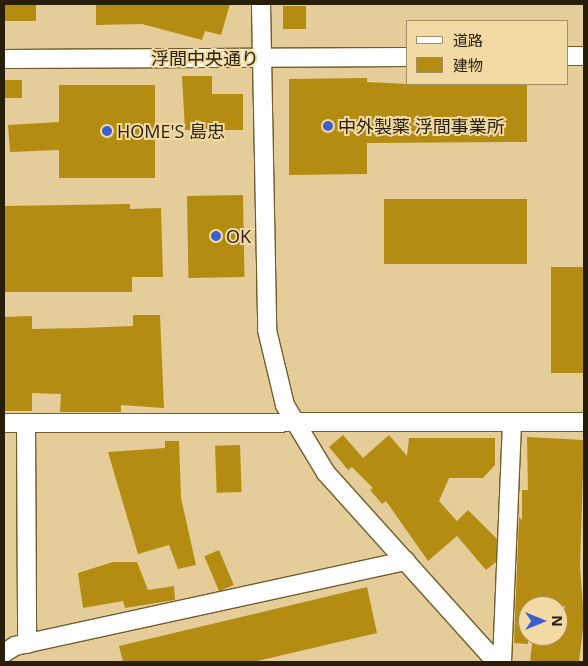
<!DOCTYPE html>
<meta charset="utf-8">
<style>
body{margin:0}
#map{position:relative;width:588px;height:666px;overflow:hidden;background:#e4cd98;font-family:"Open Sans","Noto Sans JP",sans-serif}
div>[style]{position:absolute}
.building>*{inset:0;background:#b58c12;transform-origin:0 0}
.roads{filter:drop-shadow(1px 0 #725d2a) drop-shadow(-1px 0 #725d2a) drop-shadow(0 1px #725d2a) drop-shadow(0 -1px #725d2a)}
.minor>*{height:18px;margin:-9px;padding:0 9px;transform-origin:9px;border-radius:9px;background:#fff}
.dots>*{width:14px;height:14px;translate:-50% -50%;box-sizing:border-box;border:2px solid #f2daa5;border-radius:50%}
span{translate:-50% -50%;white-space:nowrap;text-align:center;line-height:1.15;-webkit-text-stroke:4px #f2daa5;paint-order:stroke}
.street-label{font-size:18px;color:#281f0a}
.poi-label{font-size:18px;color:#281f0a}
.left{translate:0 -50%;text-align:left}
.frame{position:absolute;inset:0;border:5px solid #281f0a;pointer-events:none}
.legend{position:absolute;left:406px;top:20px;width:162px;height:65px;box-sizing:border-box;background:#f2daa5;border:1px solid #a18f67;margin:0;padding:6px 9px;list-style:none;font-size:15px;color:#281f0a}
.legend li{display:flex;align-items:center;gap:10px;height:25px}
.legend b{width:25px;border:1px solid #a18f67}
.north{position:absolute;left:518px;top:596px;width:50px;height:50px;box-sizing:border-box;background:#f2daa5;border:1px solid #a18f67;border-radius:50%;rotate:90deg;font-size:14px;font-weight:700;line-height:20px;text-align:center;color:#281f0a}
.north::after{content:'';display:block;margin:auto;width:18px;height:22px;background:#3b5ed0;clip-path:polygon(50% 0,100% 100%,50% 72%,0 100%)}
</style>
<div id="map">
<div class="building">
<div style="left:4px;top:4px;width:32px;height:17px"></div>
<div style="clip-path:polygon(230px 4px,221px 35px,205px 31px,202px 40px,142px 24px,96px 25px,96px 5px)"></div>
<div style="left:283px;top:6px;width:23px;height:23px"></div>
<div style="clip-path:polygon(182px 76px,212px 76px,212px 94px,243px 94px,243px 130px,185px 130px)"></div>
<div style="clip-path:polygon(367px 78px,367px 82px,407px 84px,527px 84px,527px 142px,367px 143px,367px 174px,289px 175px,289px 79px)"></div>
<div style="left:4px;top:80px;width:18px;height:18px"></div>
<div style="clip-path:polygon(59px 85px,155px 85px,155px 178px,59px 178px,59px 150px,10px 152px,8px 125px,59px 122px)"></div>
<div style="left:243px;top:195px;width:82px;height:56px;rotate:89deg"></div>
<div style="left:527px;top:199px;width:65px;height:143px;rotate:90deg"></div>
<div style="clip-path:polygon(130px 204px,130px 209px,161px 208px,163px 277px,132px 277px,132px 292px,4px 292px,4px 206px)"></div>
<div style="left:551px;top:267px;width:33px;height:106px"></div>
<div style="clip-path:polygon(133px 315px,160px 315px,164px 408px,121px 405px,121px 412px,60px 412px,61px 394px,32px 393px,32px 411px,4px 411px,4px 317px,32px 316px,32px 329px,82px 328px,133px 326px)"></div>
<div style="clip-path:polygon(343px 435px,363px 458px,389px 435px,407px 456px,409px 438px,495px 438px,495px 465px,483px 478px,449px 478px,439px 501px,457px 521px,468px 510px,497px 539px,496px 562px,486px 570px,457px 536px,428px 561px,386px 501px,382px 504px,370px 490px,373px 488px,352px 467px,348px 470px,329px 447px)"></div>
<div style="clip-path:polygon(527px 437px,584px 440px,580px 567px,584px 620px,579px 662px,530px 662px,533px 636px,563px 636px,565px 606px,528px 606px,528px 644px,514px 643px,519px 517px,522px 520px,522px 490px,528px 490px)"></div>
<div style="clip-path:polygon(165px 441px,179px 441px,181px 498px,196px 565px,178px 569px,169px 545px,138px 554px,108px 452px,165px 448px)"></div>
<div style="left:240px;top:445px;width:47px;height:25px;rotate:88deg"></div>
<div style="left:219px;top:550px;width:38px;height:16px;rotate:67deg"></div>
<div style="clip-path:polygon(113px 562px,137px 562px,148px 590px,174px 586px,175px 600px,125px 608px,123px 601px,83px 608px,78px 573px)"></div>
<div style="clip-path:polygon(367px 587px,377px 633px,253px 662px,123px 662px,119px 646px)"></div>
</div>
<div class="roads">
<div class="minor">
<div style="left:261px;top:4px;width:326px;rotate:88.9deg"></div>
<div style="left:267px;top:330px;width:77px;rotate:76.5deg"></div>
<div style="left:285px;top:405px;width:79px;rotate:58.9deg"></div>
<div style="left:326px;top:473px;width:254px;rotate:48deg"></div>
<div style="left:567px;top:56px;width:17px"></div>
<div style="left:4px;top:59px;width:403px;rotate:-0.3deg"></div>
<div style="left:4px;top:423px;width:580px;rotate:-0.1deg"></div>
<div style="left:26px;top:423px;width:221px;rotate:89.7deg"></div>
<div style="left:4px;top:653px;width:13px;rotate:-32deg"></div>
<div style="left:15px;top:646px;width:400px;rotate:-12.3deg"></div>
<div style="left:502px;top:662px;width:239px;rotate:-87.6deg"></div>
</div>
</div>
<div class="dots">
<div style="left:328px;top:126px;background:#3b5ed0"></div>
<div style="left:107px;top:131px;background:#3b5ed0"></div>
<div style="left:216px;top:236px;background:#3b5ed0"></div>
</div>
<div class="street-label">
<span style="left:205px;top:58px">浮間中央通り</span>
</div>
<div class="poi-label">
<span class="left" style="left:338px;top:126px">中外製薬 浮間事業所</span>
<span class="left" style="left:117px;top:131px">HOME'S 島忠</span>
<span class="left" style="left:226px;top:236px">OK</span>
</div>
<div class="frame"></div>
<ul class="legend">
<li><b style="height:6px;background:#fff"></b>道路</li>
<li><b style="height:14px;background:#b58c12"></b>建物</li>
</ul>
<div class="north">N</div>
</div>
